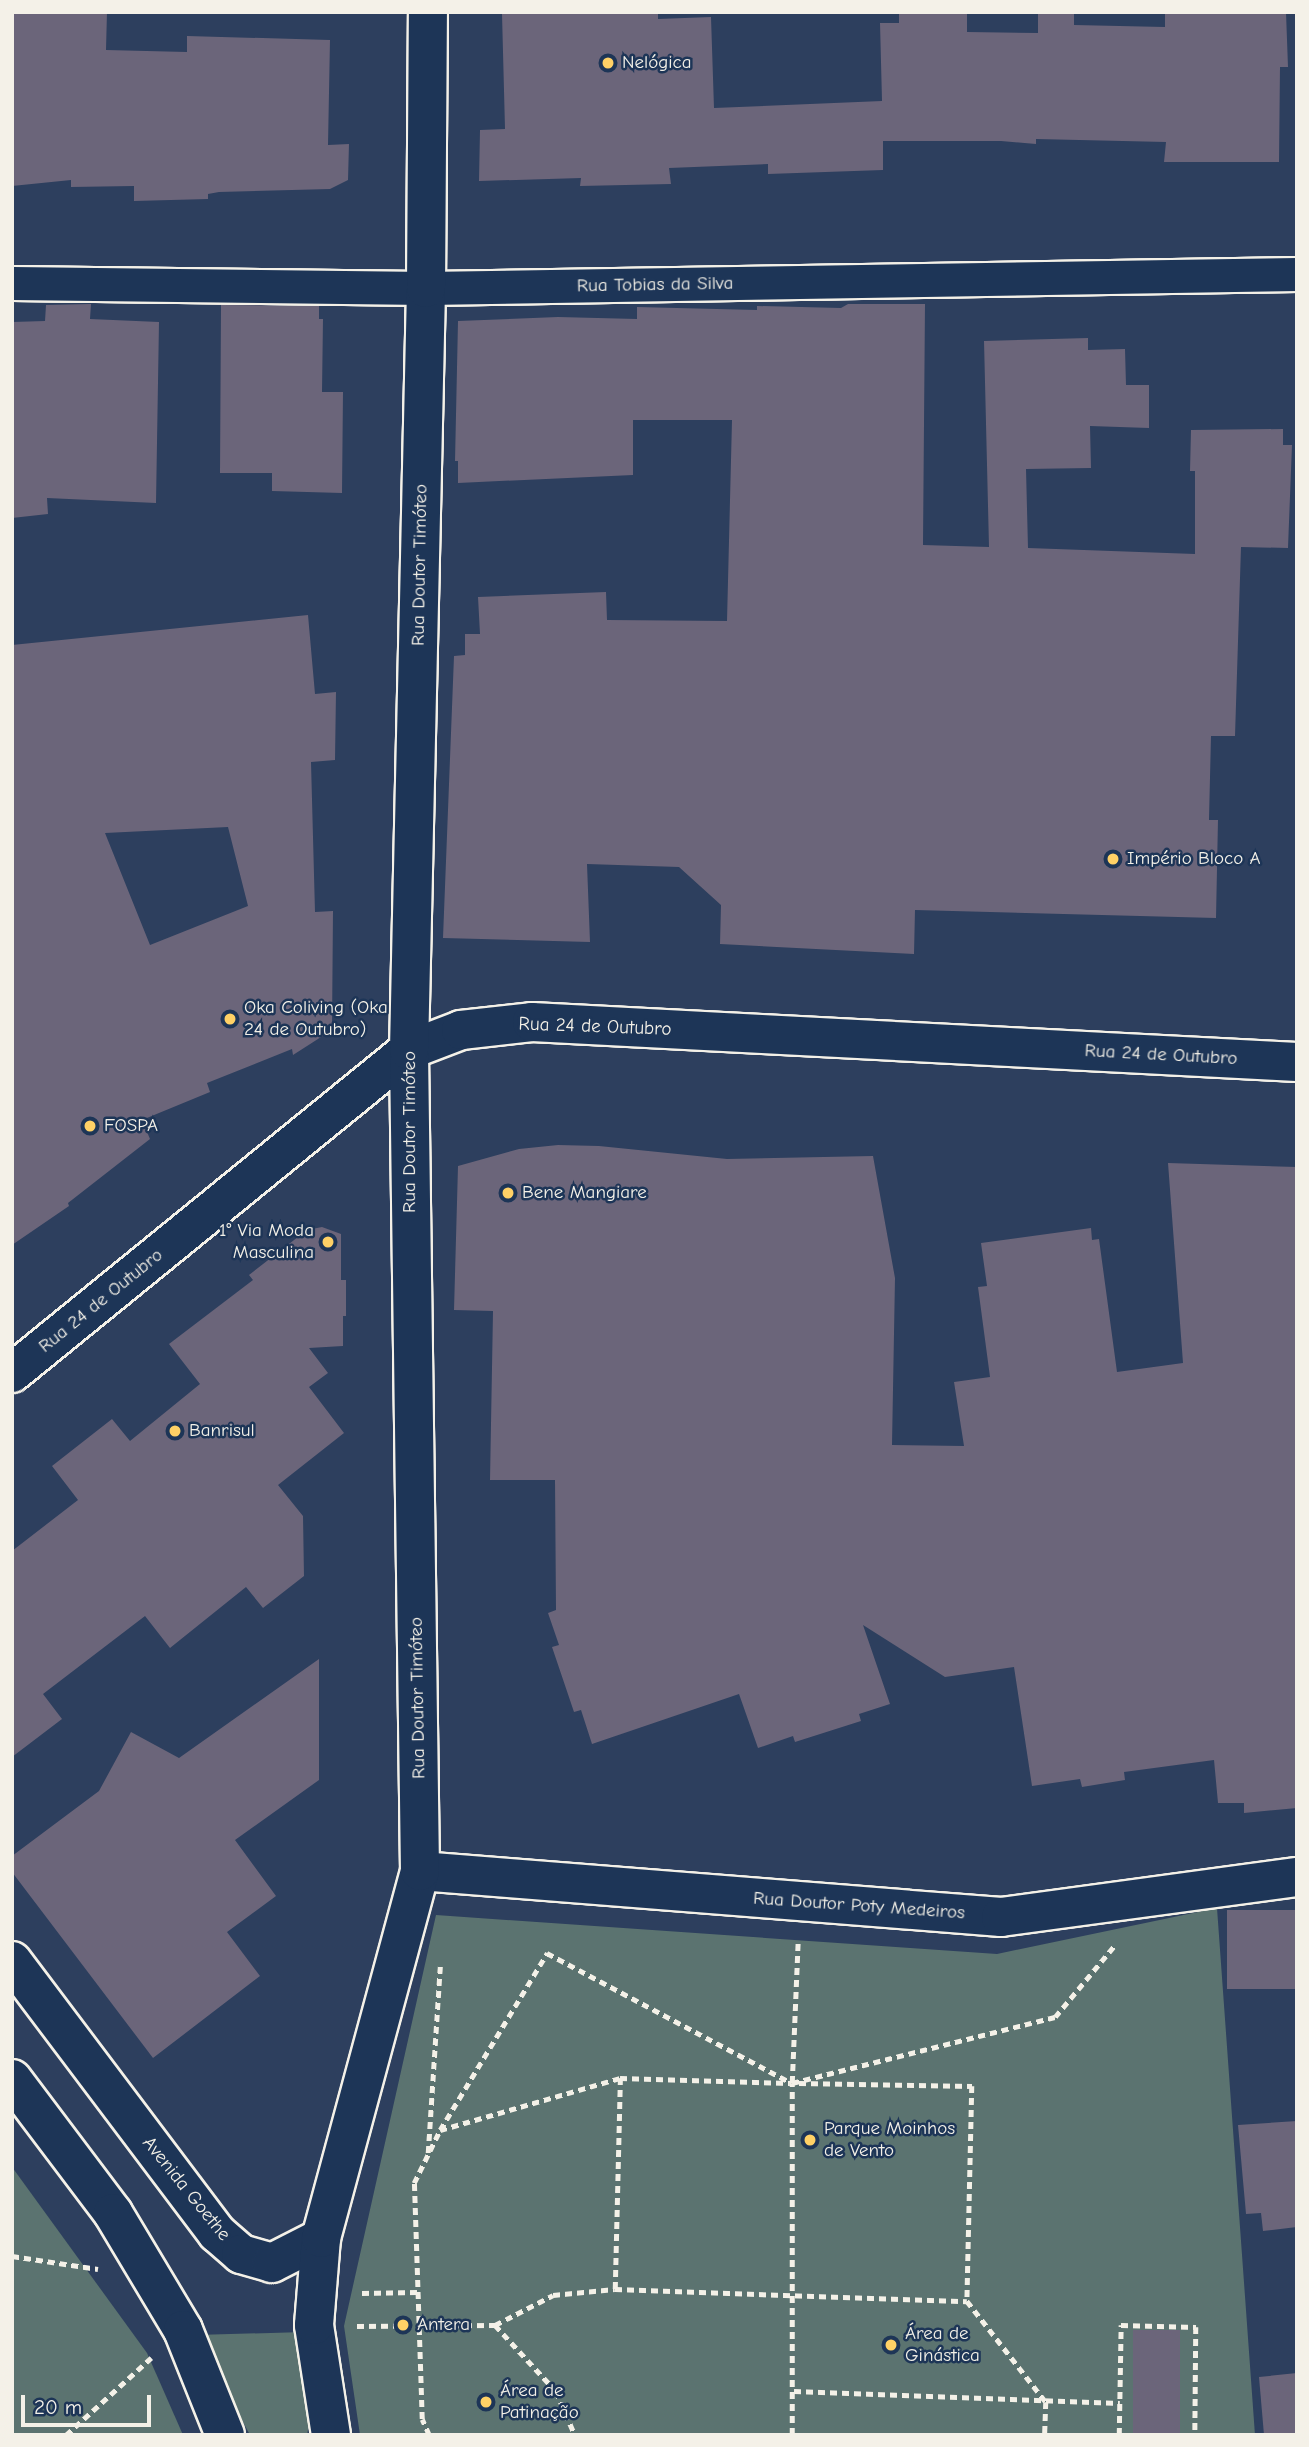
<!DOCTYPE html>
<meta charset="utf-8">
<style>
body{margin:0}
#map{position:relative;width:1309px;height:2447px;overflow:hidden;background:#2d3f5e;font-family:"Comic Neue",sans-serif}
div>[style]{position:absolute}
.green>*{inset:0;background:#5b7370}
.building>*{inset:0;background:#6b657a;transform-origin:0 0}
.path>*{height:4.5px;margin-top:-2.25px;transform-origin:0;background:repeating-linear-gradient(90deg,#f4f1e8 0 7px,transparent 0 12px)}
.roads{filter:drop-shadow(2px 0 #f4f1e8) drop-shadow(-2px 0 #f4f1e8) drop-shadow(0 2px #f4f1e8) drop-shadow(0 -2px #f4f1e8)}
.minor>*{height:33px;margin:-16.5px;padding:0 16.5px;transform-origin:16.5px;border-radius:16.5px;background:#1d3557}
.tertiary>*{height:38px;margin:-19px;padding:0 19px;transform-origin:19px;border-radius:19px;background:#1d3557}
.secondary>*{height:38px;margin:-19px;padding:0 19px;transform-origin:19px;border-radius:19px;background:#1d3557}
.dots>*{width:19px;height:19px;translate:-50% -50%;box-sizing:border-box;border:4px solid #1d3557;border-radius:50%}
span{translate:-50% -50%;white-space:nowrap;text-align:center;line-height:1.15;-webkit-text-stroke:5px #1d3557;paint-order:stroke}
.poi-label{font-size:19px;color:#f4f1e8}
.left{translate:0 -50%;text-align:left}
.right{translate:-100% -50%;text-align:right}
.street-label{font-size:19px;color:#f4f1e8}
.frame{position:absolute;inset:0;border:14px solid #f4f1e8;pointer-events:none}
.scale{position:absolute;left:21px;top:2395px;width:130px;height:32px;box-sizing:border-box;border:4px solid #f4f1e8;border-top:0;padding-left:9px;font-size:21px;line-height:24px;white-space:nowrap;color:#f4f1e8;-webkit-text-stroke:5px #1d3557;paint-order:stroke}
</style>
<div id="map">
<div class="green">
<div style="clip-path:polygon(1217px 1908px,1255px 2435px,360px 2435px,344px 2326px,436px 1915px,997px 1954px)"></div>
<div style="clip-path:polygon(12px 2167px,147px 2353px,183px 2435px,12px 2435px)"></div>
<div style="clip-path:polygon(304px 2332px,313px 2403px,307px 2435px,250px 2435px,196px 2335px)"></div>
</div>
<div class="building">
<div style="clip-path:polygon(12px 12px,107px 12px,106px 50px,187px 52px,187px 36px,330px 40px,328px 145px,349px 144px,348px 180px,330px 189px,219px 192px,208px 194px,208px 199px,134px 201px,134px 186px,71px 187px,71px 180px,12px 186px)"></div>
<div style="clip-path:polygon(658px 12px,658px 19px,711px 17px,714px 108px,882px 101px,880px 23px,899px 23px,899px 12px,967px 12px,967px 32px,1038px 33px,1038px 12px,1074px 12px,1074px 25px,1165px 27px,1165px 12px,1286px 12px,1288px 67px,1280px 67px,1279px 162px,1164px 162px,1166px 142px,1036px 139px,1036px 144px,1001px 141px,883px 141px,883px 170px,768px 174px,768px 164px,669px 168px,671px 184px,580px 186px,581px 178px,479px 181px,480px 130px,505px 129px,502px 14px)"></div>
<div style="clip-path:polygon(91px 304px,90px 319px,159px 322px,156px 503px,47px 498px,48px 514px,12px 518px,12px 322px,45px 321px,46px 305px)"></div>
<div style="clip-path:polygon(848px 304px,925px 304px,923px 545px,989px 547px,984px 341px,1088px 338px,1088px 350px,1125px 349px,1126px 385px,1149px 385px,1149px 428px,1090px 426px,1091px 468px,1026px 469px,1028px 548px,1195px 554px,1195px 471px,1190px 471px,1191px 430px,1283px 429px,1283px 445px,1292px 445px,1288px 548px,1241px 547px,1235px 736px,1211px 736px,1209px 820px,1218px 820px,1216px 918px,915px 910px,914px 954px,720px 944px,721px 905px,679px 867px,587px 864px,590px 942px,443px 938px,454px 656px,465px 655px,465px 634px,480px 634px,478px 597px,606px 592px,607px 620px,727px 621px,732px 420px,633px 420px,633px 475px,458px 483px,458px 461px,455px 461px,458px 321px,558px 317px,637px 319px,637px 307px,757px 310px,757px 306px,841px 308px)"></div>
<div style="clip-path:polygon(221px 305px,319px 306px,319px 319px,323px 319px,322px 392px,343px 392px,342px 493px,272px 491px,272px 473px,220px 473px)"></div>
<div style="clip-path:polygon(evenodd,308px 615px,315px 694px,336px 692px,335px 760px,311px 762px,315px 912px,333px 911px,332px 1030px,293px 1055px,292px 1049px,207px 1083px,210px 1092px,142px 1120px,150px 1139px,68px 1203px,69px 1206px,12px 1245px,12px 645px,308px 615px,228px 827px,248px 906px,150px 945px,105px 833px,228px 827px)"></div>
<div style="clip-path:polygon(558px 1145px,599px 1146px,727px 1159px,873px 1156px,895px 1278px,892px 1445px,964px 1446px,954px 1382px,990px 1377px,978px 1287px,987px 1286px,981px 1243px,1091px 1228px,1092px 1240px,1099px 1239px,1117px 1372px,1183px 1363px,1168px 1163px,1297px 1167px,1297px 1808px,1244px 1813px,1244px 1803px,1218px 1803px,1214px 1760px,1124px 1772px,1125px 1780px,1082px 1787px,1080px 1779px,1032px 1786px,1014px 1667px,945px 1677px,863px 1625px,890px 1704px,859px 1714px,861px 1721px,795px 1742px,793px 1736px,758px 1748px,739px 1694px,592px 1744px,581px 1710px,574px 1712px,552px 1647px,559px 1645px,548px 1613px,556px 1610px,555px 1480px,490px 1480px,493px 1311px,454px 1310px,458px 1166px,519px 1149px)"></div>
<div style="clip-path:polygon(322px 1227px,341px 1234px,341px 1280px,346px 1280px,346px 1316px,343px 1316px,343px 1346px,309px 1348px,328px 1373px,309px 1387px,344px 1433px,278px 1485px,303px 1516px,304px 1576px,263px 1608px,246px 1587px,170px 1648px,145px 1616px,43px 1694px,62px 1719px,12px 1757px,12px 1551px,78px 1500px,52px 1466px,112px 1419px,130px 1441px,200px 1384px,169px 1344px,253px 1280px,249px 1275px,307px 1230px)"></div>
<div style="clip-path:polygon(319px 1659px,319px 1780px,235px 1840px,276px 1896px,227px 1932px,260px 1976px,153px 2058px,12px 1872px,12px 1856px,99px 1791px,131px 1732px,179px 1758px)"></div>
<div style="left:1297px;top:1910px;width:79px;height:70px;rotate:90deg"></div>
<div style="clip-path:polygon(1297px 2121px,1297px 2227px,1263px 2231px,1261px 2213px,1246px 2214px,1238px 2125px)"></div>
<div style="left:1133px;top:2330px;width:47px;height:105px"></div>
<div style="clip-path:polygon(1297px 2373px,1297px 2435px,1264px 2435px,1259px 2377px)"></div>
</div>
<div class="path">
<div style="left:799px;top:2083px;width:173px;rotate:1deg"></div>
<div style="left:972px;top:2086px;width:215px;rotate:91.3deg"></div>
<div style="left:967px;top:2301px;width:128px;rotate:52deg"></div>
<div style="left:1046px;top:2402px;width:33px;rotate:92deg"></div>
<div style="left:440px;top:2130px;width:187px;rotate:-16.1deg"></div>
<div style="left:620px;top:2078px;width:170px;rotate:1.7deg"></div>
<div style="left:428px;top:2153px;width:187px;rotate:-86.3deg"></div>
<div style="left:12px;top:2256px;width:87px;rotate:8.6deg"></div>
<div style="left:615px;top:2289px;width:211px;rotate:-88.6deg"></div>
<div style="left:362px;top:2293px;width:55px;rotate:-1deg"></div>
<div style="left:495px;top:2325px;width:65px;rotate:-27.3deg"></div>
<div style="left:553px;top:2295px;width:62px;rotate:-5.5deg"></div>
<div style="left:615px;top:2289px;width:352px;rotate:2deg"></div>
<div style="left:357px;top:2326px;width:138px;rotate:-0.4deg"></div>
<div style="left:495px;top:2325px;width:90px;rotate:47.3deg"></div>
<div style="left:556px;top:2391px;width:48px;rotate:66.6deg"></div>
<div style="left:794px;top:2391px;width:326px;rotate:2.1deg"></div>
<div style="left:66px;top:2435px;width:115px;rotate:-42.2deg"></div>
<div style="left:429px;top:2435px;width:17px;rotate:-114deg"></div>
<div style="left:422px;top:2419px;width:236px;rotate:-91.9deg"></div>
<div style="left:414px;top:2183px;width:59px;rotate:-63.9deg"></div>
<div style="left:440px;top:2130px;width:207px;rotate:-58.8deg"></div>
<div style="left:547px;top:1953px;width:277px;rotate:28deg"></div>
<div style="left:792px;top:2083px;width:271px;rotate:-14.1deg"></div>
<div style="left:1055px;top:2017px;width:94px;rotate:-50.2deg"></div>
<div style="left:792px;top:2435px;width:352px;rotate:-90deg"></div>
<div style="left:792px;top:2083px;width:142px;rotate:-87.6deg"></div>
<div style="left:1119px;top:2435px;width:110px;rotate:-89deg"></div>
<div style="left:1121px;top:2325px;width:75px;rotate:1.5deg"></div>
<div style="left:1196px;top:2327px;width:108px;rotate:90.5deg"></div>
</div>
<div class="roads">
<div class="minor">
<div style="left:12px;top:283px;width:414px;rotate:0.7deg"></div>
<div style="left:426px;top:288px;width:871px;rotate:-0.92deg"></div>
</div>
<div class="tertiary">
<div style="left:420px;top:1871px;width:583px;rotate:4.53deg"></div>
<div style="left:1001px;top:1917px;width:299px;rotate:-7.7deg"></div>
</div>
<div class="secondary">
<div style="left:12px;top:1373px;width:512px;rotate:-39.13deg"></div>
<div style="left:409px;top:1050px;width:56px;rotate:-21deg"></div>
<div style="left:461px;top:1030px;width:71px;rotate:-6.4deg"></div>
<div style="left:532px;top:1022px;width:766px;rotate:2.99deg"></div>
<div style="left:12px;top:1961px;width:341px;rotate:53deg"></div>
<div style="left:217px;top:2233px;width:32px;rotate:41deg"></div>
<div style="left:241px;top:2254px;width:32px;rotate:16deg"></div>
<div style="left:272px;top:2263px;width:55px;rotate:-27deg"></div>
<div style="left:12px;top:2079px;width:168px;rotate:53deg"></div>
<div style="left:113px;top:2213px;width:136px;rotate:59.1deg"></div>
<div style="left:183px;top:2330px;width:113px;rotate:68.2deg"></div>
<div style="left:331px;top:2435px;width:111px;rotate:-98.8deg"></div>
<div style="left:314px;top:2325px;width:87px;rotate:-85.4deg"></div>
<div style="left:321px;top:2238px;width:380px;rotate:-74.9deg"></div>
<div style="left:420px;top:1871px;width:821px;rotate:-90.77deg"></div>
<div style="left:409px;top:1050px;width:762px;rotate:-88.72deg"></div>
<div style="left:426px;top:288px;width:276px;rotate:-89.6deg"></div>
</div>
</div>
<div class="dots">
<div style="left:608px;top:63px;background:#ffd166"></div>
<div style="left:1113px;top:859px;background:#ffd166"></div>
<div style="left:230px;top:1019px;background:#ffd166"></div>
<div style="left:90px;top:1126px;background:#ffd166"></div>
<div style="left:508px;top:1193px;background:#ffd166"></div>
<div style="left:328px;top:1242px;background:#ffd166"></div>
<div style="left:175px;top:1431px;background:#ffd166"></div>
<div style="left:810px;top:2140px;background:#ffd166"></div>
<div style="left:403px;top:2325px;background:#ffd166"></div>
<div style="left:891px;top:2345px;background:#ffd166"></div>
<div style="left:486px;top:2402px;background:#ffd166"></div>
</div>
<div class="poi-label">
<span class="left" style="left:622px;top:63px">Nelógica</span>
<span class="left" style="left:1127px;top:859px">Império Bloco A</span>
<span class="left" style="left:244px;top:1019px">Oka Coliving (Oka<br>24 de Outubro)</span>
<span class="left" style="left:104px;top:1126px">FOSPA</span>
<span class="left" style="left:522px;top:1193px">Bene Mangiare</span>
<span class="right" style="left:314px;top:1242px">1° Via Moda<br>Masculina</span>
<span class="left" style="left:189px;top:1431px">Banrisul</span>
<span class="left" style="left:824px;top:2140px">Parque Moinhos<br>de Vento</span>
<span class="left" style="left:417px;top:2325px">Antera</span>
<span class="left" style="left:905px;top:2345px">Área de<br>Ginástica</span>
<span class="left" style="left:500px;top:2402px">Área de<br>Patinação</span>
</div>
<div class="street-label">
<span style="left:655px;top:285px;rotate:-1deg">Rua Tobias da Silva</span>
<span style="left:420px;top:565px;rotate:-89deg">Rua Doutor Timóteo</span>
<span style="left:595px;top:1027px;rotate:2deg">Rua 24 de Outubro</span>
<span style="left:1161px;top:1055px;rotate:3deg">Rua 24 de Outubro</span>
<span style="left:410px;top:1132px;rotate:-90deg">Rua Doutor Timóteo</span>
<span style="left:101px;top:1301px;rotate:-39deg">Rua 24 de Outubro</span>
<span style="left:418px;top:1698px;rotate:-91deg">Rua Doutor Timóteo</span>
<span style="left:859px;top:1906px;rotate:4deg">Rua Doutor Poty Medeiros</span>
<span style="left:186px;top:2189px;rotate:51deg">Avenida Goethe</span>
</div>
<div class="frame"></div>
<div class="scale">20 m</div>
</div>
